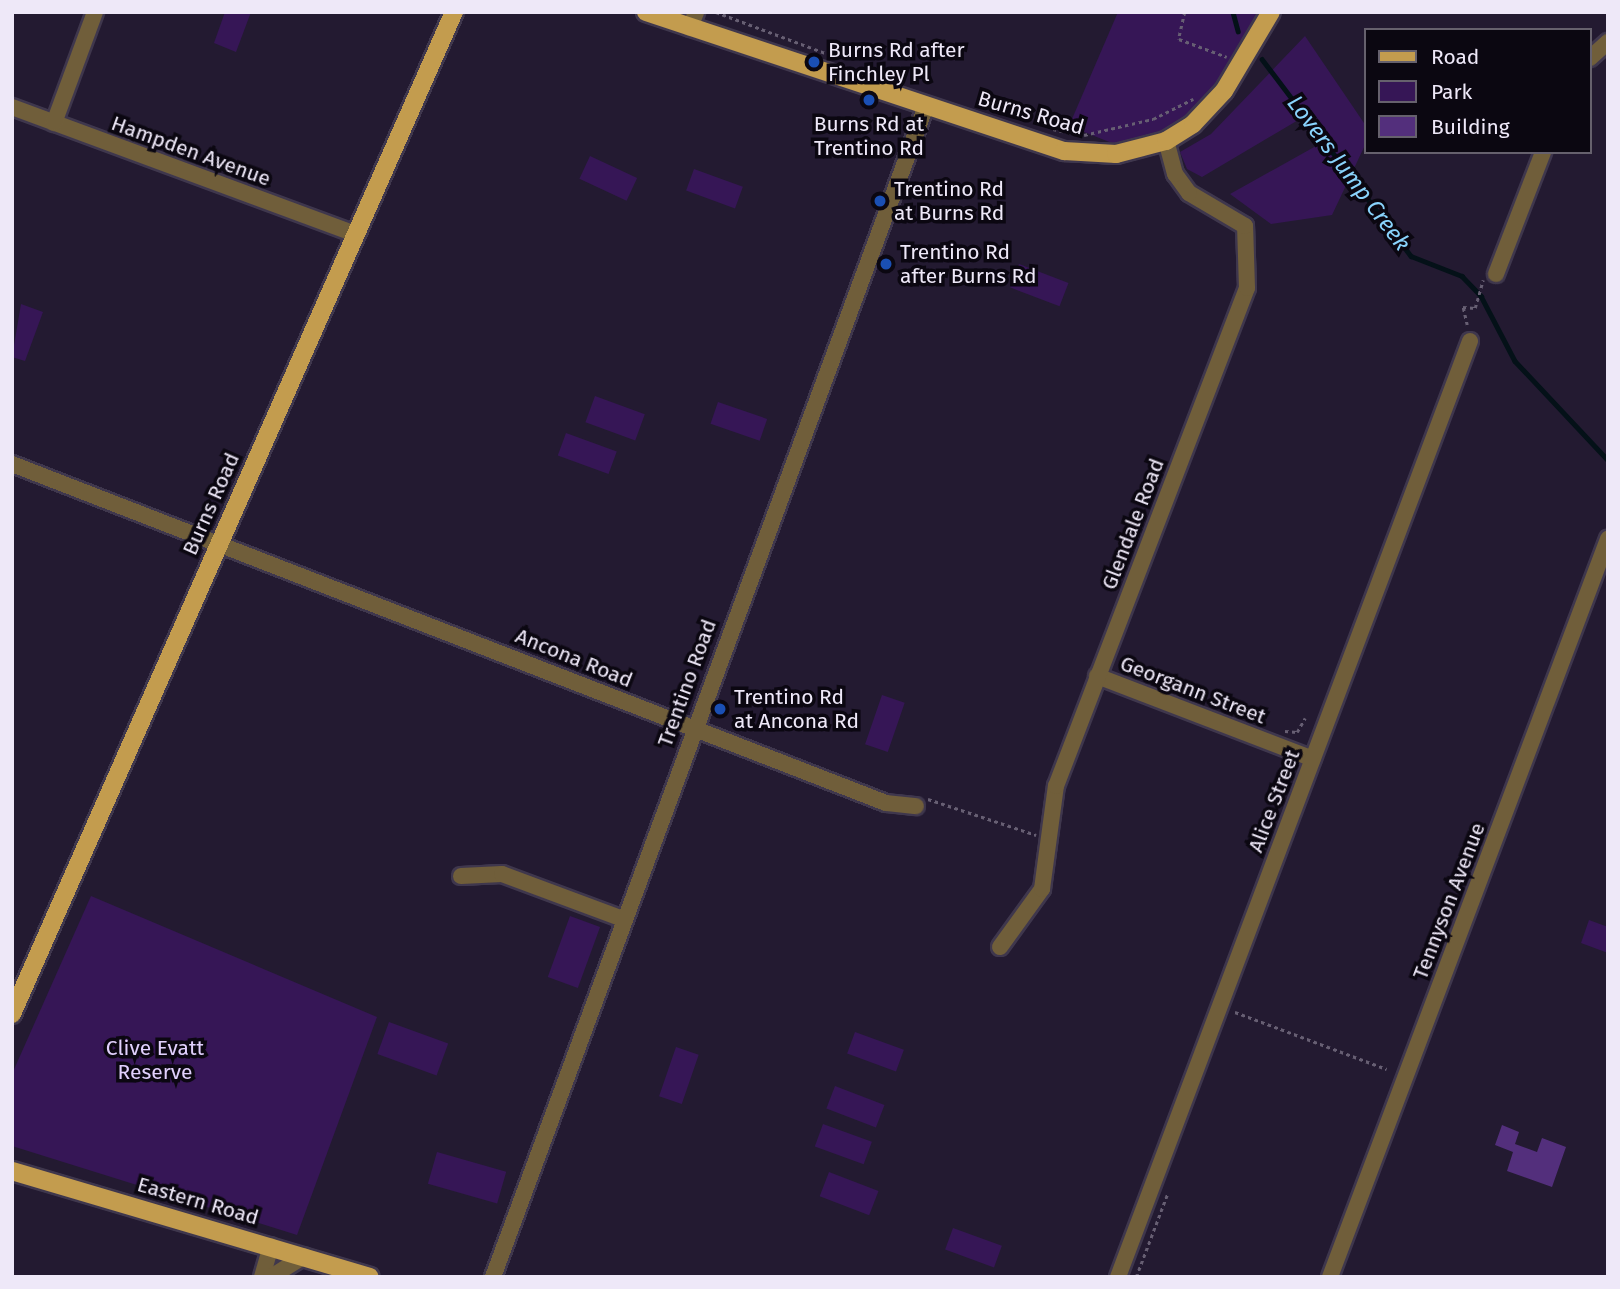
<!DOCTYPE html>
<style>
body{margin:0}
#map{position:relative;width:1620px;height:1289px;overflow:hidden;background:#231a31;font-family:"Fira Sans",sans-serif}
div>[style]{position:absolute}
.green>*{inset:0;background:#361656;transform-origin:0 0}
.stream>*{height:4.5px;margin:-2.25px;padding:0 2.25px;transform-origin:2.25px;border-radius:2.25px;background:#041118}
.building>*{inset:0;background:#532f7c}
.path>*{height:2.5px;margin-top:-1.25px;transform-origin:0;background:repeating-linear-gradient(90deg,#675f73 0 3.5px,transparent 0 7px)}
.roads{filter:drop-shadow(2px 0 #3f374d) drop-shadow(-2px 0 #3f374d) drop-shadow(0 2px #3f374d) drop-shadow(0 -2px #3f374d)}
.minor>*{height:16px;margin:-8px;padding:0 8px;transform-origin:8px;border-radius:8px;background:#705e3a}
.major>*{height:18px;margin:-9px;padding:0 9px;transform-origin:9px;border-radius:9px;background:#c39c4e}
.dots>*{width:19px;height:19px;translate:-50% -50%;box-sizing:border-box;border:4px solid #0b0711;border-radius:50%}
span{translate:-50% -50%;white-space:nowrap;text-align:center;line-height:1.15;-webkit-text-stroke:7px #0b0711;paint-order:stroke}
.poi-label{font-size:21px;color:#eee8f8}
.left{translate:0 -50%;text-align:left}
.street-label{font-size:21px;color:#eee8f8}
.park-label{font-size:21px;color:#e1d0fd}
.water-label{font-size:23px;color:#89d3fc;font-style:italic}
.frame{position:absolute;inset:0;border:14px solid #eee8f8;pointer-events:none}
.legend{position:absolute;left:1364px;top:28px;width:228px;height:126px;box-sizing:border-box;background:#0b0711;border:2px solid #66616d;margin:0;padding:9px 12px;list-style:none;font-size:21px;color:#eee8f8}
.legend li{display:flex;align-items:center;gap:14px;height:35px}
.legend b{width:35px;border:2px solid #66616d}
</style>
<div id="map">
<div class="green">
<div style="clip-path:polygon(225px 12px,251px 12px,236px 52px,214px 43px)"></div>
<div style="clip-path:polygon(1118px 12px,1262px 12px,1212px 95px,1155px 141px,1117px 145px,1069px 126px)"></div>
<div style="clip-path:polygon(1305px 36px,1366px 126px,1366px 143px,1332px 215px,1271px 224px,1230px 194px,1316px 146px,1300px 119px,1202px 177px,1187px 169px,1180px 152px,1211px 134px)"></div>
<div style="left:590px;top:156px;width:52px;height:25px;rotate:25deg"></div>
<div style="left:694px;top:169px;width:52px;height:23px;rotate:20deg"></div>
<div style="left:1019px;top:264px;width:53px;height:25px;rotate:21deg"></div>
<div style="clip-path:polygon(21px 304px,43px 312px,25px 361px,12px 357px)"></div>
<div style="left:595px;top:396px;width:53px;height:28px;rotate:20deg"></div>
<div style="left:718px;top:402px;width:52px;height:23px;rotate:19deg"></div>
<div style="left:566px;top:433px;width:54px;height:24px;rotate:20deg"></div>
<div style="left:882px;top:695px;width:24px;height:52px;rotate:19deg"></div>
<div style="clip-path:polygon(91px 896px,377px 1017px,297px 1235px,12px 1146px,12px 1074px)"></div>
<div style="left:570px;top:916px;width:32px;height:65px;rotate:20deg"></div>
<div style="clip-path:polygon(1589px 920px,1608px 927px,1608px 953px,1581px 943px)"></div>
<div style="left:389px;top:1022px;width:63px;height:34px;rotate:20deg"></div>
<div style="left:855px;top:1032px;width:52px;height:23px;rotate:20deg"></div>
<div style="left:676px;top:1047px;width:24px;height:52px;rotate:19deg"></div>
<div style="left:835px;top:1086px;width:53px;height:24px;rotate:21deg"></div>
<div style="left:823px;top:1124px;width:52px;height:24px;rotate:20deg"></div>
<div style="left:437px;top:1152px;width:72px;height:33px;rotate:16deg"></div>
<div style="left:829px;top:1172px;width:53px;height:26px;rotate:21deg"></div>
<div style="left:953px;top:1228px;width:52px;height:23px;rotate:20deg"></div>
</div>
<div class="stream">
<div style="left:1233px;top:12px;width:20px;rotate:75deg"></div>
<div style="left:1262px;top:59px;width:247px;rotate:52.9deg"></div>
<div style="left:1411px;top:256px;width:55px;rotate:21.4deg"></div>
<div style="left:1462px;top:276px;width:28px;rotate:46deg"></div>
<div style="left:1481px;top:296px;width:73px;rotate:62.4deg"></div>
<div style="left:1515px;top:361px;width:136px;rotate:46.8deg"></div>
</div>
<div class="building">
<div style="clip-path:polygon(1502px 1125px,1519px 1132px,1515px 1144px,1537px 1152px,1542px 1138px,1566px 1147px,1552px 1187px,1507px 1171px,1513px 1152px,1495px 1145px)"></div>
</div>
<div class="path">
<div style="left:716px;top:12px;width:120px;rotate:20.6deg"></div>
<div style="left:1185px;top:12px;width:28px;rotate:103deg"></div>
<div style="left:1179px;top:39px;width:51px;rotate:20.6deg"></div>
<div style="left:1053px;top:129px;width:25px;rotate:12deg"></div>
<div style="left:1084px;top:135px;width:71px;rotate:-13.1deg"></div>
<div style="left:1153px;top:119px;width:45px;rotate:-26.6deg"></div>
<div style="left:1467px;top:325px;width:18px;rotate:-103deg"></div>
<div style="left:1463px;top:307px;width:12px;rotate:5deg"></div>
<div style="left:1475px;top:308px;width:29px;rotate:-74deg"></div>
<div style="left:1123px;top:661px;width:9px;rotate:72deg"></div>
<div style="left:1285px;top:731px;width:12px;rotate:5deg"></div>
<div style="left:1297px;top:732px;width:16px;rotate:-60deg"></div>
<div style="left:928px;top:799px;width:114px;rotate:18.4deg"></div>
<div style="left:1235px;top:1012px;width:162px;rotate:20.6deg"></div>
<div style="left:1136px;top:1277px;width:88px;rotate:-69.3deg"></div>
</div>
<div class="roads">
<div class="minor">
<div style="left:690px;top:28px;width:17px;rotate:-69deg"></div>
<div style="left:1590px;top:58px;width:24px;rotate:-42deg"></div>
<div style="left:12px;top:107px;width:366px;rotate:20.3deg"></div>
<div style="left:54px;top:123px;width:118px;rotate:-69.7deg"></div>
<div style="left:1496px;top:274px;width:131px;rotate:-68.9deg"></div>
<div style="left:12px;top:464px;width:937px;rotate:21.2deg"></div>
<div style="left:886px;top:803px;width:30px;rotate:6deg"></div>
<div style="left:1097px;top:676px;width:231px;rotate:21deg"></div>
<div style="left:461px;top:876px;width:41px;rotate:-2.8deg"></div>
<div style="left:502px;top:874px;width:129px;rotate:20.4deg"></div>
<div style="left:1000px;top:947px;width:72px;rotate:-54.1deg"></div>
<div style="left:1042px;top:889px;width:104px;rotate:-82.3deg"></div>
<div style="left:1056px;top:786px;width:533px;rotate:-69.02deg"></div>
<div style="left:1247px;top:288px;width:62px;rotate:-91.8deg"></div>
<div style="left:1245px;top:226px;width:65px;rotate:-149.5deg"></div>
<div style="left:1189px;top:193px;width:24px;rotate:-126deg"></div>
<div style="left:1175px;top:174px;width:34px;rotate:-105deg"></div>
<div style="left:262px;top:1277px;width:32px;rotate:-74deg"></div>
<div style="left:271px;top:1277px;width:39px;rotate:-32deg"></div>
<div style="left:493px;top:1277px;width:1248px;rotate:-69.71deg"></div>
<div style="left:1118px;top:1277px;width:1000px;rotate:-69.39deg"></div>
<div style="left:1330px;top:1277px;width:789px;rotate:-69.36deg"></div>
</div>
<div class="major">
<div style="left:646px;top:12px;width:441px;rotate:18.4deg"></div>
<div style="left:1064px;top:151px;width:52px;rotate:3.3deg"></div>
<div style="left:1116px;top:154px;width:52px;rotate:-14.6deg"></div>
<div style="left:1166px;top:141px;width:32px;rotate:-32deg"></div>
<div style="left:1193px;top:124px;width:45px;rotate:-46.8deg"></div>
<div style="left:1224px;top:91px;width:92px;rotate:-59.3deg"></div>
<div style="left:12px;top:1014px;width:1095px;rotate:-66.2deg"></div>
<div style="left:12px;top:1171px;width:373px;rotate:16.5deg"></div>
</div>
</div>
<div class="dots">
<div style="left:814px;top:62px;background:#1a4fb4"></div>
<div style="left:869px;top:100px;background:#1a4fb4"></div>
<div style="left:880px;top:201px;background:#1a4fb4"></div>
<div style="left:886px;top:264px;background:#1a4fb4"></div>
<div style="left:720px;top:709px;background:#1a4fb4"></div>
</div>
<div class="poi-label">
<span class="left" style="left:828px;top:62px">Burns Rd after<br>Finchley Pl</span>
<span style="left:869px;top:136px">Burns Rd at<br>Trentino Rd</span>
<span class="left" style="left:894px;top:201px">Trentino Rd<br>at Burns Rd</span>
<span class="left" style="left:900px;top:264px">Trentino Rd<br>after Burns Rd</span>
<span class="left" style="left:734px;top:709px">Trentino Rd<br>at Ancona Rd</span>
</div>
<div class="street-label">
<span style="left:1031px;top:113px;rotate:16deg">Burns Road</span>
<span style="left:191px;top:151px;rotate:20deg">Hampden Avenue</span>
<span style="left:211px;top:504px;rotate:-66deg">Burns Road</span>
<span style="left:1133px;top:524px;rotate:-69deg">Glendale Road</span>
<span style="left:574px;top:658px;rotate:22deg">Ancona Road</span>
<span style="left:687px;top:683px;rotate:-70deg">Trentino Road</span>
<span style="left:1193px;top:690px;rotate:21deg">Georgann Street</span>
<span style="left:1274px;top:801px;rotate:-69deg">Alice Street</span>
<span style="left:1449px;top:901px;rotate:-69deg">Tennyson Avenue</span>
<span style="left:198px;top:1201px;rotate:16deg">Eastern Road</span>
</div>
<div class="park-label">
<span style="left:155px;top:1060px">Clive Evatt<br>Reserve</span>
</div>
<div class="water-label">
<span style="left:1349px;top:173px;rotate:53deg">Lovers Jump Creek</span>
</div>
<div class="frame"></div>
<ul class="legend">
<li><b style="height:9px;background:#c39c4e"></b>Road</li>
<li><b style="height:19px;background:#361656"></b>Park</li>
<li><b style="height:19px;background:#532f7c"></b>Building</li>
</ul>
</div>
